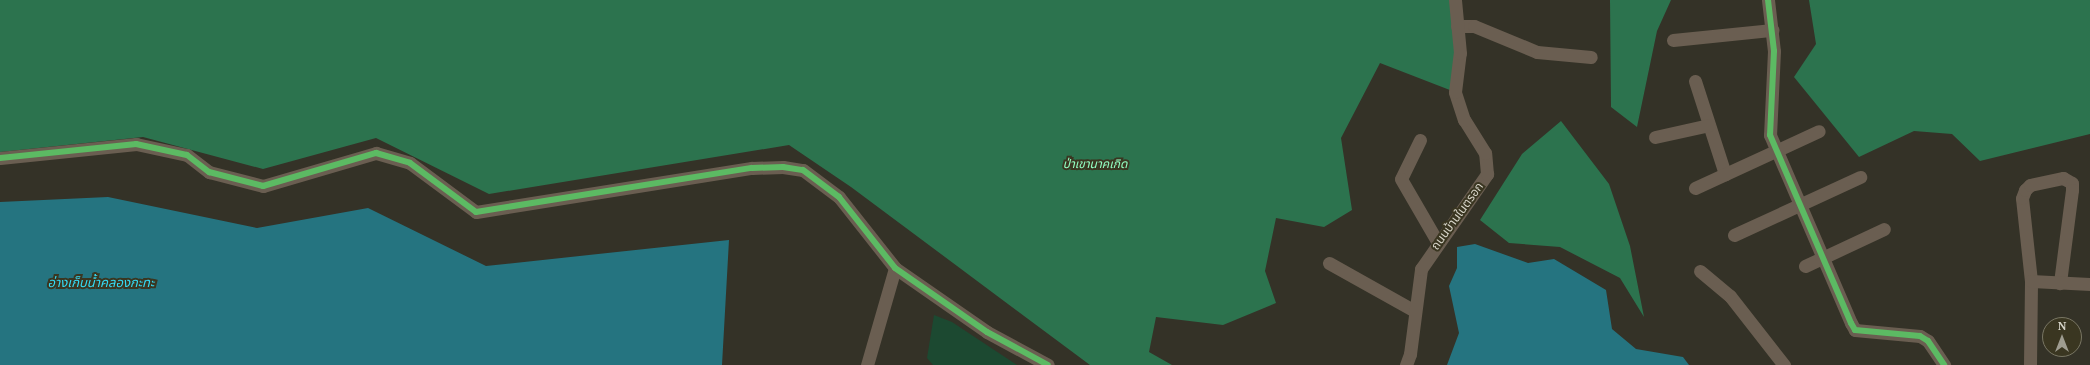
<!DOCTYPE html>
<meta charset="utf-8">
<style>
body{margin:0}
#map{position:relative;width:2090px;height:365px;overflow:hidden;background:#343227;font-family:"Noto Serif","Noto Sans Thai",serif}
div>[style]{position:absolute}
.green>*{inset:0;background:#1c4931}
.forest>*{inset:0;background:#2c734e}
.water>*{inset:0;background:#257480}
.minor>*{height:13px;margin:-6.5px;padding:0 6.5px;transform-origin:6.5px;border-radius:6.5px;background:#6a5e51}
.cycleway>*{height:6px;margin:-3px;padding:0 3px;transform-origin:3px;border-radius:3px;background:#5cba63}
span{translate:-50% -50%;white-space:nowrap;text-align:center;line-height:1.15;-webkit-text-stroke:4px #3a3621;paint-order:stroke}
.park-label{font-size:12px;color:#91fec1;font-style:italic}
.street-label{font-size:12px;color:#d7d5c9}
.water-label{font-size:13px;color:#34daf4;font-style:italic}
.north{position:absolute;left:2042px;top:317px;width:40px;height:40px;box-sizing:border-box;background:#3a3621;border:1px solid #797664;border-radius:50%;rotate:0deg;font-size:11px;font-weight:700;line-height:16px;text-align:center;color:#d7d5c9}
.north::after{content:'';display:block;margin:auto;width:14px;height:18px;background:#9e9c90;clip-path:polygon(50% 0,100% 100%,50% 72%,0 100%)}
</style>
<div id="map">
<div class="green">
<div style="clip-path:polygon(934px 315px,952px 322px,1017px 365px,933px 365px,927px 358px)"></div>
</div>
<div class="forest">
<div style="clip-path:polygon(0 0,1453px 0,1455px 92px,1380px 63px,1341px 138px,1352px 210px,1324px 227px,1276px 218px,1265px 271px,1276px 303px,1223px 325px,1156px 317px,1149px 352px,1172px 365px,1090px 365px,851px 187px,789px 145px,489px 194px,376px 138px,263px 169px,143px 137px,0 152px)"></div>
<div style="clip-path:polygon(1610px 0,1671px 0,1657px 31px,1637px 127px,1611px 107px)"></div>
<div style="clip-path:polygon(1809px 0,2090px 0,2090px 134px,1980px 161px,1952px 134px,1914px 131px,1859px 157px,1794px 77px,1816px 44px)"></div>
<div style="clip-path:polygon(1561px 121px,1609px 184px,1630px 246px,1644px 317px,1620px 278px,1560px 247px,1509px 243px,1480px 220px,1522px 154px)"></div>
</div>
<div class="water">
<div style="clip-path:polygon(108px 197px,257px 228px,368px 208px,486px 266px,729px 240px,722px 365px,0 365px,0 202px)"></div>
<div style="clip-path:polygon(1475px 244px,1528px 263px,1554px 259px,1606px 290px,1612px 329px,1636px 349px,1683px 357px,1689px 365px,1447px 365px,1459px 333px,1449px 286px,1457px 268px,1457px 247px)"></div>
</div>
<div class="minor">
<div style="left:1768px;top:0;width:51px;rotate:83.3deg"></div>
<div style="left:1774px;top:51px;width:84px;rotate:92.7deg"></div>
<div style="left:1770px;top:135px;width:205px;rotate:66.7deg"></div>
<div style="left:1851px;top:323px;width:8px;rotate:60deg"></div>
<div style="left:1855px;top:330px;width:65px;rotate:5.3deg"></div>
<div style="left:1920px;top:336px;width:9px;rotate:32deg"></div>
<div style="left:1928px;top:341px;width:29px;rotate:56deg"></div>
<div style="left:1457px;top:26px;width:17px"></div>
<div style="left:1474px;top:26px;width:68px;rotate:22.4deg"></div>
<div style="left:1537px;top:52px;width:54px;rotate:5.3deg"></div>
<div style="left:1673px;top:40px;width:100px;rotate:-5.8deg"></div>
<div style="left:1695px;top:81px;width:98px;rotate:72.1deg"></div>
<div style="left:1655px;top:137px;width:55px;rotate:-12.5deg"></div>
<div style="left:1420px;top:140px;width:43px;rotate:116deg"></div>
<div style="left:1401px;top:179px;width:72px;rotate:59.9deg"></div>
<div style="left:0;top:158px;width:137px;rotate:-5.9deg"></div>
<div style="left:136px;top:144px;width:52px;rotate:12.2deg"></div>
<div style="left:187px;top:155px;width:28px;rotate:38deg"></div>
<div style="left:209px;top:172px;width:56px;rotate:14.5deg"></div>
<div style="left:263px;top:186px;width:118px;rotate:-16.3deg"></div>
<div style="left:376px;top:153px;width:35px;rotate:16deg"></div>
<div style="left:410px;top:163px;width:82px;rotate:36.6deg"></div>
<div style="left:476px;top:212px;width:279px;rotate:-9.1deg"></div>
<div style="left:752px;top:168px;width:31px;rotate:-2deg"></div>
<div style="left:783px;top:167px;width:20px;rotate:9deg"></div>
<div style="left:803px;top:170px;width:45px;rotate:36.9deg"></div>
<div style="left:839px;top:197px;width:90px;rotate:51.7deg"></div>
<div style="left:895px;top:268px;width:112px;rotate:34.8deg"></div>
<div style="left:987px;top:332px;width:69px;rotate:28.4deg"></div>
<div style="left:1695px;top:188px;width:136px;rotate:-24.7deg"></div>
<div style="left:1734px;top:235px;width:139px;rotate:-24.7deg"></div>
<div style="left:1329px;top:263px;width:98px;rotate:29.2deg"></div>
<div style="left:1805px;top:266px;width:87px;rotate:-25.1deg"></div>
<div style="left:1700px;top:271px;width:39px;rotate:40deg"></div>
<div style="left:1730px;top:296px;width:88px;rotate:52deg"></div>
<div style="left:2031px;top:281px;width:83px;rotate:-96.2deg"></div>
<div style="left:2022px;top:198px;width:9px;rotate:-69deg"></div>
<div style="left:2025px;top:190px;width:7px;rotate:-45deg"></div>
<div style="left:2030px;top:185px;width:34px;rotate:-12deg"></div>
<div style="left:2063px;top:178px;width:10px;rotate:29deg"></div>
<div style="left:2072px;top:183px;width:7px;rotate:90deg"></div>
<div style="left:2072px;top:190px;width:94px;rotate:97.4deg"></div>
<div style="left:867px;top:365px;width:101px;rotate:-73.9deg"></div>
<div style="left:1406px;top:365px;width:12px;rotate:-70deg"></div>
<div style="left:1410px;top:354px;width:86px;rotate:-82.6deg"></div>
<div style="left:1421px;top:269px;width:116px;rotate:-55.2deg"></div>
<div style="left:1487px;top:174px;width:21px;rotate:-95deg"></div>
<div style="left:1485px;top:153px;width:39px;rotate:-122deg"></div>
<div style="left:1464px;top:120px;width:29px;rotate:-108deg"></div>
<div style="left:1455px;top:92px;width:39px;rotate:-83deg"></div>
<div style="left:1460px;top:53px;width:53px;rotate:-95.4deg"></div>
<div style="left:2030px;top:365px;width:84px;rotate:-89.3deg"></div>
<div style="left:2031px;top:281px;width:59px;rotate:2.9deg"></div>
</div>
<div class="cycleway">
<div style="left:1768px;top:0;width:51px;rotate:83.3deg"></div>
<div style="left:1774px;top:51px;width:84px;rotate:92.7deg"></div>
<div style="left:1770px;top:135px;width:205px;rotate:66.7deg"></div>
<div style="left:1851px;top:323px;width:8px;rotate:60deg"></div>
<div style="left:1855px;top:330px;width:65px;rotate:5.3deg"></div>
<div style="left:1920px;top:336px;width:9px;rotate:32deg"></div>
<div style="left:1928px;top:341px;width:29px;rotate:56deg"></div>
<div style="left:0;top:158px;width:137px;rotate:-5.9deg"></div>
<div style="left:136px;top:144px;width:52px;rotate:12.2deg"></div>
<div style="left:187px;top:155px;width:28px;rotate:38deg"></div>
<div style="left:209px;top:172px;width:56px;rotate:14.5deg"></div>
<div style="left:263px;top:186px;width:118px;rotate:-16.3deg"></div>
<div style="left:376px;top:153px;width:35px;rotate:16deg"></div>
<div style="left:410px;top:163px;width:82px;rotate:36.6deg"></div>
<div style="left:476px;top:212px;width:279px;rotate:-9.1deg"></div>
<div style="left:752px;top:168px;width:31px;rotate:-2deg"></div>
<div style="left:783px;top:167px;width:20px;rotate:9deg"></div>
<div style="left:803px;top:170px;width:45px;rotate:36.9deg"></div>
<div style="left:839px;top:197px;width:90px;rotate:51.7deg"></div>
<div style="left:895px;top:268px;width:112px;rotate:34.8deg"></div>
<div style="left:987px;top:332px;width:69px;rotate:28.4deg"></div>
</div>
<div class="park-label">
<span style="left:1095px;top:164px">ป่าเขานาคเกิด</span>
</div>
<div class="street-label">
<span style="left:1457px;top:216px;rotate:-54deg">ถนนบ้านในตรอก</span>
</div>
<div class="water-label">
<span style="left:101px;top:282px">อ่างเก็บน้ำคลองกะทะ</span>
</div>
<div class="north">N</div>
</div>
